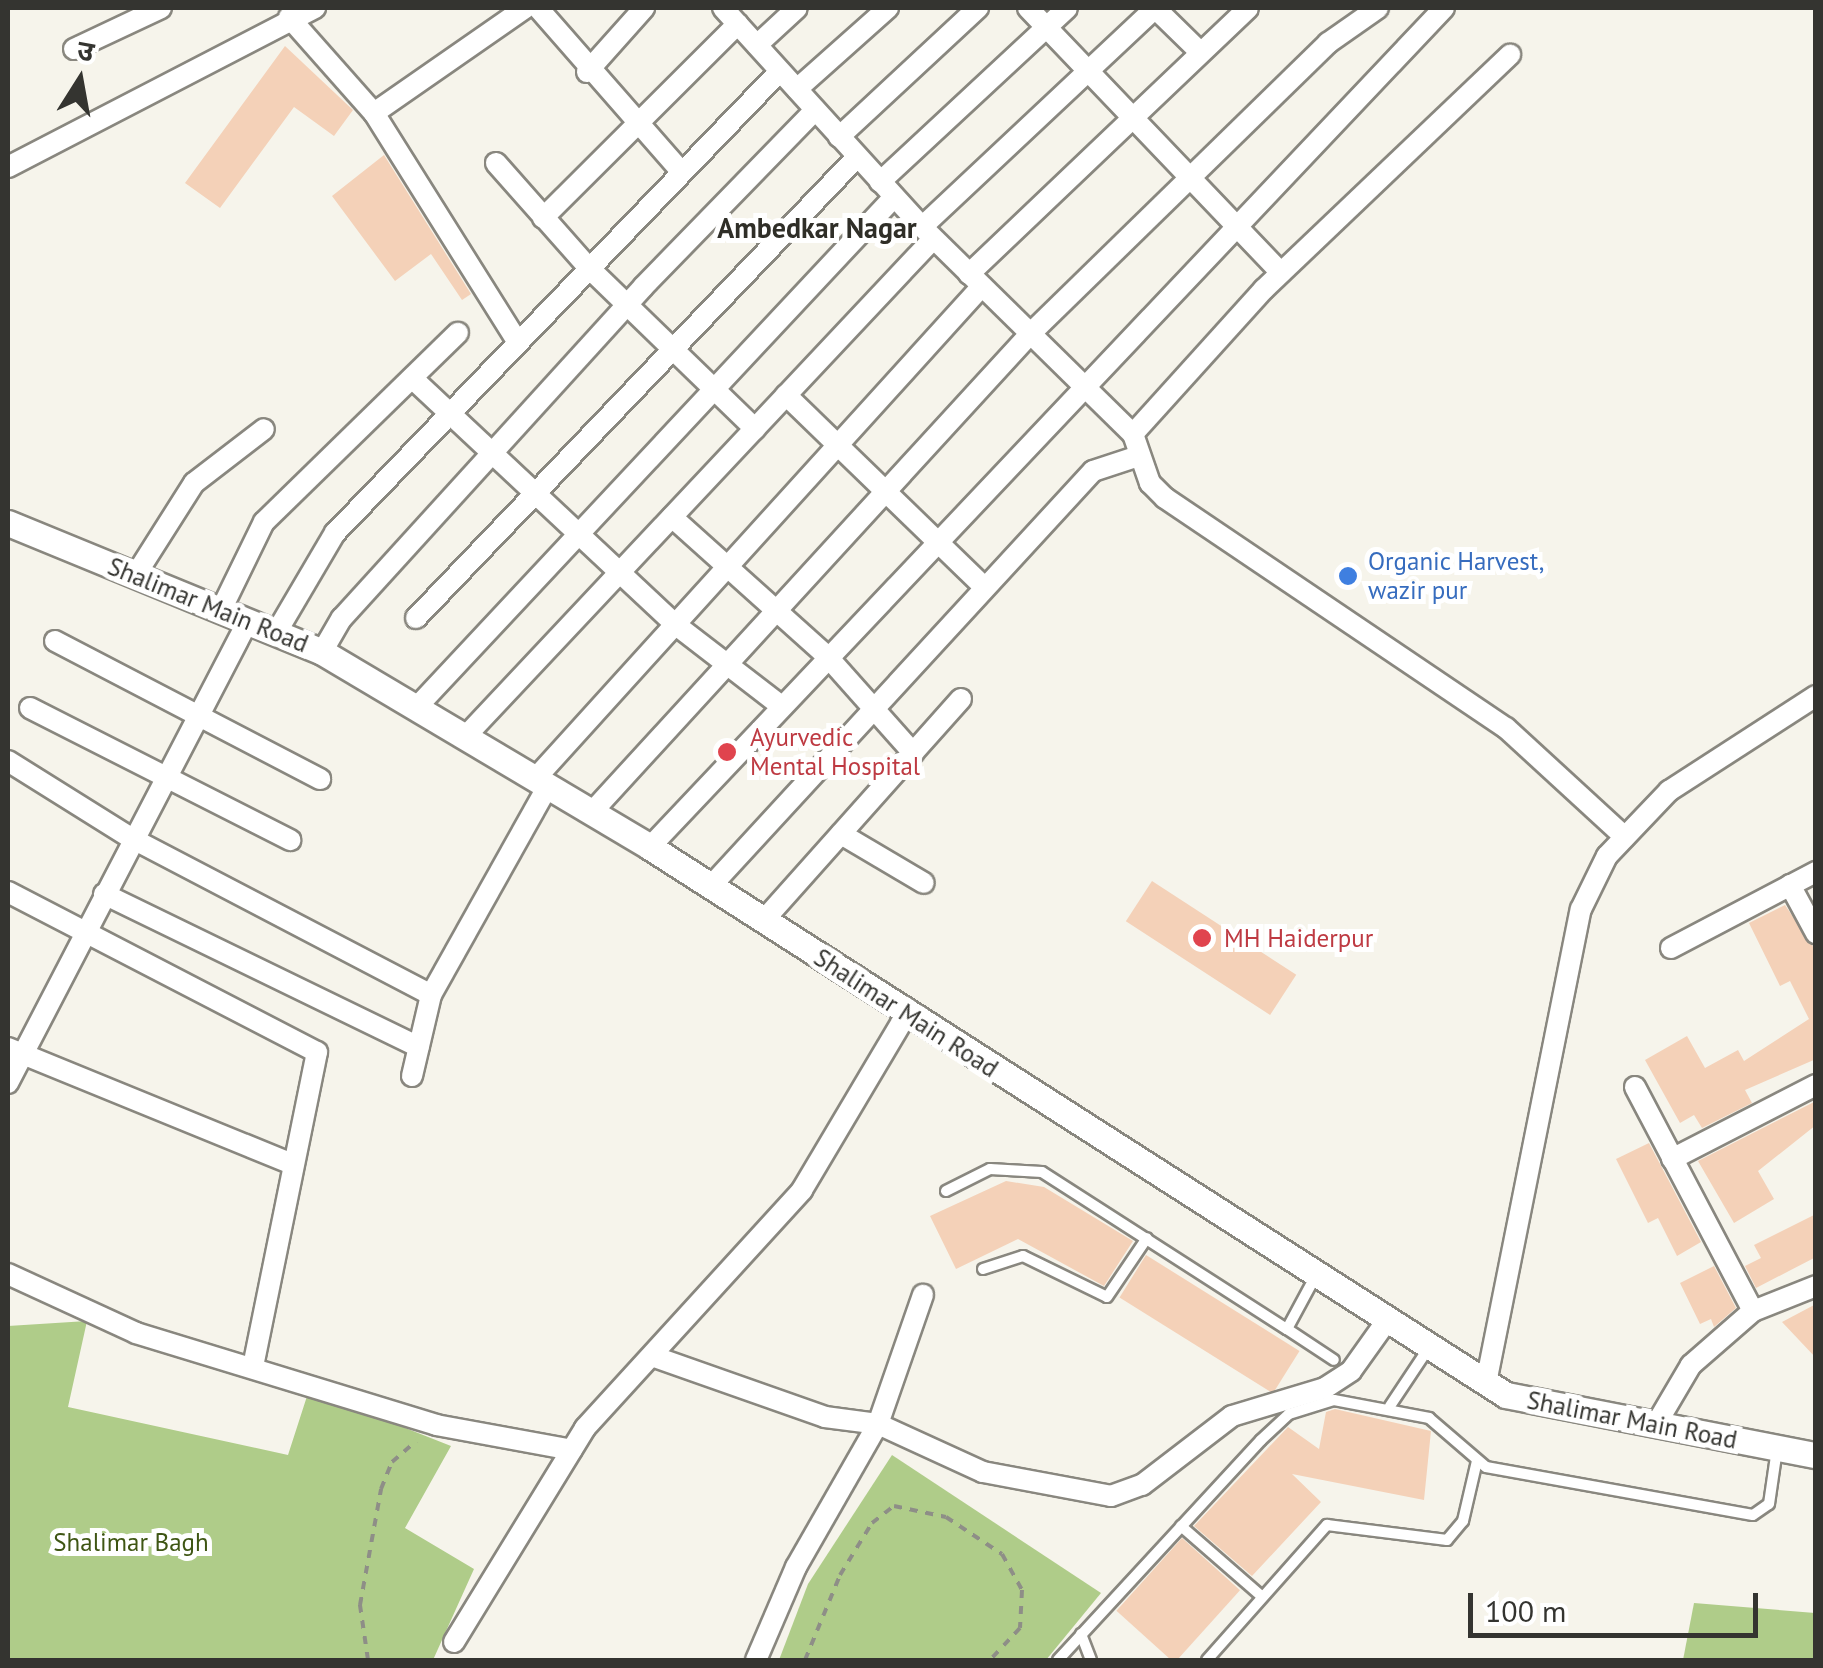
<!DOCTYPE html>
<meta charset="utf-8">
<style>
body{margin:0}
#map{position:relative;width:1823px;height:1668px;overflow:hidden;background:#f6f4eb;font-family:"PT Sans","Noto Sans Devanagari",sans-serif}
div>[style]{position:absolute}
.green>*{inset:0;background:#afcc89}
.building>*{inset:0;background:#f4d1b8;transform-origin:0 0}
.path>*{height:4px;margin-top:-2px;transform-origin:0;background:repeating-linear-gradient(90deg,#8e8e87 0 8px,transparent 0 16px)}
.roads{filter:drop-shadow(2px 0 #89877f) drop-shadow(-2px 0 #89877f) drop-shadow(0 2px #89877f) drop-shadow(0 -2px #89877f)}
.service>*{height:10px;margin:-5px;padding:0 5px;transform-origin:5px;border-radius:5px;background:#fff}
.minor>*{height:20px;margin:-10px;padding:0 10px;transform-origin:10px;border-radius:10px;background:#fff}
.tertiary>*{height:25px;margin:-12.5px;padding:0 12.5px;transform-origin:12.5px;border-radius:12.5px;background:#fff}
.dots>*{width:28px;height:28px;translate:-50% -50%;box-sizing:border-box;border:5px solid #fff;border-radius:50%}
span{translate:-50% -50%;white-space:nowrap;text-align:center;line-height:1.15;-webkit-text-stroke:10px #fff;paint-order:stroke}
.shop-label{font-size:25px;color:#366cbe}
.left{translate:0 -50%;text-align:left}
.street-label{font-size:25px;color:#343430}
.health-label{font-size:25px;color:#be3a42}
.park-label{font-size:25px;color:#3f5614}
.neighbourhood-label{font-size:28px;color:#2f2e27;font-weight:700}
.frame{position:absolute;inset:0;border:10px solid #343430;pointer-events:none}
.north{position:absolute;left:30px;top:30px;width:100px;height:100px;-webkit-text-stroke:8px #fff;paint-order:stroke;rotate:11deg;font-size:28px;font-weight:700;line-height:40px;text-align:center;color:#343430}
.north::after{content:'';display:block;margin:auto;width:35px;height:45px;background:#343430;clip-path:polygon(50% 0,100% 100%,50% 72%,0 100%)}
.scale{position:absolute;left:1468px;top:1593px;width:290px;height:45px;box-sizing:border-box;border:5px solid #343430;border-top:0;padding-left:12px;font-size:30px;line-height:35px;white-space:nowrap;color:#343430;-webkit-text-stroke:8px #fff;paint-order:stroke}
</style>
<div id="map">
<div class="green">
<div style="clip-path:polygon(87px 1321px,68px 1407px,288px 1455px,309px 1390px,451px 1446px,405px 1528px,474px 1569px,433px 1660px,8px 1660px,8px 1326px)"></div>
<div style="clip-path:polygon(892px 1455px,1101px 1593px,1046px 1660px,779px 1660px,808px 1584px)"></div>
<div style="clip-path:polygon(1694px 1603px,1815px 1613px,1815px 1660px,1683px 1660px)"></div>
</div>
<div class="building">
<div style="clip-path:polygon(285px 46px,353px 110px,334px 136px,294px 107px,220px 208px,185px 183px)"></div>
<div style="clip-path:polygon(384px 155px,471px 294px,462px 300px,431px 254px,395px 281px,332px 196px)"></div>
<div style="left:1152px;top:881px;width:172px;height:48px;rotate:33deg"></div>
<div style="clip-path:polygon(1785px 905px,1816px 951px,1816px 1059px,1745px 1090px,1752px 1103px,1702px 1128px,1694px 1115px,1680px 1123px,1645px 1060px,1687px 1036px,1705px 1068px,1738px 1050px,1744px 1061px,1809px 1019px,1790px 981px,1780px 986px,1749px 923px)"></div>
<div style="clip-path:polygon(1816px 1101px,1816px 1125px,1758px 1171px,1774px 1199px,1734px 1223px,1698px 1161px)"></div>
<div style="clip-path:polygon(1649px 1143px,1701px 1242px,1677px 1256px,1658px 1218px,1648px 1223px,1616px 1159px)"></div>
<div style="clip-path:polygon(1006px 1181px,1044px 1187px,1133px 1241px,1104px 1286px,1018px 1239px,956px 1269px,930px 1216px)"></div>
<div style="clip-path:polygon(1816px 1214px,1816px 1257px,1756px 1288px,1745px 1266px,1761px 1258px,1754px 1245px)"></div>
<div style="left:1146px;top:1255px;width:181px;height:50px;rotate:32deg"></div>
<div style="clip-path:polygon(1714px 1266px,1736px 1308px,1714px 1327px,1711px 1319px,1700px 1324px,1680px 1283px)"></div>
<div style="clip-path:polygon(1816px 1304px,1816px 1358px,1782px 1322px)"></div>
<div style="clip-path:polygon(1335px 1409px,1431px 1431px,1424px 1500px,1292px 1474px,1321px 1502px,1252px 1576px,1194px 1526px,1288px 1427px,1319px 1449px,1326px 1412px)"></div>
<div style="left:1182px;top:1538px;width:78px;height:98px;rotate:42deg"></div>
</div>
<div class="path">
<div style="left:368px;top:1660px;width:56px;rotate:-98.3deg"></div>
<div style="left:360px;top:1605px;width:118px;rotate:-79.7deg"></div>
<div style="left:381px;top:1489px;width:29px;rotate:-68deg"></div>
<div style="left:392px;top:1462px;width:32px;rotate:-41deg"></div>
<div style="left:805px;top:1660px;width:92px;rotate:-67.6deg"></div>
<div style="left:840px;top:1575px;width:61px;rotate:-58.4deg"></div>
<div style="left:872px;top:1523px;width:28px;rotate:-38deg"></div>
<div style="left:894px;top:1506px;width:53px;rotate:11.9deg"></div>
<div style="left:946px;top:1517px;width:67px;rotate:33.5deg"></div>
<div style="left:1002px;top:1554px;width:41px;rotate:60.9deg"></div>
<div style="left:1022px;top:1590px;width:38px;rotate:93deg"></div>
<div style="left:1020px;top:1628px;width:44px;rotate:133.2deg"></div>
</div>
<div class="roads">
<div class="service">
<div style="left:946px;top:1191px;width:49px;rotate:-26.6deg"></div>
<div style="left:990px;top:1169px;width:52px;rotate:3.3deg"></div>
<div style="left:1042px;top:1172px;width:291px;rotate:32.7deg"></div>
<div style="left:1287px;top:1329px;width:59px;rotate:-61.7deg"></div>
<div style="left:983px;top:1269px;width:42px;rotate:-18deg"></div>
<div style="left:1023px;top:1256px;width:93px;rotate:26deg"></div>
<div style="left:1107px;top:1297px;width:71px;rotate:-55.9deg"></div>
<div style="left:1287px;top:1329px;width:56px;rotate:33.4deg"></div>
<div style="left:1390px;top:1406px;width:69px;rotate:-56.3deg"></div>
<div style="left:1181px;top:1526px;width:105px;rotate:41.1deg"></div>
<div style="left:1081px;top:1634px;width:28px;rotate:69deg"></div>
<div style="left:1058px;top:1660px;width:299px;rotate:-47.3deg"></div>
<div style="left:1261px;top:1440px;width:38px;rotate:-43deg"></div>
<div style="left:1289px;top:1414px;width:47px;rotate:-17.3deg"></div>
<div style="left:1334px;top:1400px;width:97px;rotate:10.7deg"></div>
<div style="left:1429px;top:1418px;width:75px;rotate:40.7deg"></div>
<div style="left:1486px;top:1467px;width:271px;rotate:10.2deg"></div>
<div style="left:1753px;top:1515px;width:19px;rotate:-35deg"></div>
<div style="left:1769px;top:1504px;width:56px;rotate:-81.7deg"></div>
<div style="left:1207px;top:1660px;width:181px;rotate:-48.4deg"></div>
<div style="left:1327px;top:1525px;width:121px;rotate:7.1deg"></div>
<div style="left:1447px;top:1540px;width:25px;rotate:-50deg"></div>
<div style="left:1463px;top:1521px;width:62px;rotate:-76.9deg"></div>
</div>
<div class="minor">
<div style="left:538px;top:8px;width:214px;rotate:48.8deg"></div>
<div style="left:723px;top:8px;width:296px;rotate:47.7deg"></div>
<div style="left:922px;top:227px;width:296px;rotate:44.5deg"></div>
<div style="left:1133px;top:434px;width:52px;rotate:70.9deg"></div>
<div style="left:1150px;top:483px;width:21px;rotate:45deg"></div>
<div style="left:1165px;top:498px;width:411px;rotate:34deg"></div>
<div style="left:1506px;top:728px;width:161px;rotate:42.5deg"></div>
<div style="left:1028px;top:8px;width:366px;rotate:46.3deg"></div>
<div style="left:1155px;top:8px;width:62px;rotate:44.3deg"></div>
<div style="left:289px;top:17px;width:128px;rotate:48.5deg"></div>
<div style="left:374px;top:113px;width:269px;rotate:57.9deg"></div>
<div style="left:757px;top:45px;width:54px;rotate:-42.8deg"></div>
<div style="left:74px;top:49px;width:96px;rotate:-25.2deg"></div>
<div style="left:587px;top:72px;width:86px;rotate:-48.3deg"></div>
<div style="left:797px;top:89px;width:122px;rotate:-41.7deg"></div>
<div style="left:374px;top:113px;width:184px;rotate:-34.8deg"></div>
<div style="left:839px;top:137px;width:190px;rotate:-42.9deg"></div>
<div style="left:496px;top:163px;width:137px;rotate:48.5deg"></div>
<div style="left:587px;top:266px;width:234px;rotate:44.1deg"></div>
<div style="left:8px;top:167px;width:346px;rotate:-27.4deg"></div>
<div style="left:880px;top:182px;width:255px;rotate:-42.9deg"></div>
<div style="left:543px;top:218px;width:275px;rotate:-44.9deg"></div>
<div style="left:922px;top:227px;width:320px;rotate:-43.2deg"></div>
<div style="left:969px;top:274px;width:385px;rotate:-43.6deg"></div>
<div style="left:412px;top:378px;width:362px;rotate:43.1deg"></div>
<div style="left:676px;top:625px;width:133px;rotate:37.6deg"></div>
<div style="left:786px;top:395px;width:274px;rotate:44.1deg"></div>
<div style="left:1133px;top:434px;width:195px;rotate:-47.9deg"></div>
<div style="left:1264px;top:289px;width:340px;rotate:-43.6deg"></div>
<div style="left:672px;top:517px;width:208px;rotate:41.9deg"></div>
<div style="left:827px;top:656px;width:130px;rotate:48.4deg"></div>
<div style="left:135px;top:576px;width:110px;rotate:-57.6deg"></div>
<div style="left:194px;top:483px;width:88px;rotate:-37.6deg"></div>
<div style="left:221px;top:610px;width:98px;rotate:-64deg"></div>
<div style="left:264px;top:522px;width:271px;rotate:-44.3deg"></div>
<div style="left:416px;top:618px;width:638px;rotate:-46.27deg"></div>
<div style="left:276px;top:633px;width:116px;rotate:-59.5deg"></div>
<div style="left:335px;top:533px;width:641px;rotate:-46.07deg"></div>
<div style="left:55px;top:641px;width:299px;rotate:27.5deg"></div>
<div style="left:322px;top:652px;width:39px;rotate:-60deg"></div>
<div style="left:342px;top:618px;width:447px;rotate:-47.7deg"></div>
<div style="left:643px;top:287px;width:247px;rotate:-45.8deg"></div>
<div style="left:30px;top:708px;width:292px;rotate:26.9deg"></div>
<div style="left:416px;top:708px;width:700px;rotate:-46.91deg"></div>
<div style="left:465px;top:737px;width:683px;rotate:-46.78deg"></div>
<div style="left:8px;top:761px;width:147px;rotate:32deg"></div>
<div style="left:133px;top:839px;width:336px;rotate:27.6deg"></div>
<div style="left:535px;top:779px;width:665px;rotate:-47.8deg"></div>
<div style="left:592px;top:812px;width:648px;rotate:-47.5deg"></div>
<div style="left:1030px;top:334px;width:417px;rotate:-44.3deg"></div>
<div style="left:1328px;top:43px;width:61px;rotate:-35deg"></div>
<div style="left:841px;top:834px;width:96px;rotate:30.6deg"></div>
<div style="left:650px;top:847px;width:1155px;rotate:-46.58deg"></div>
<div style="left:1790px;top:885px;width:55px;rotate:61.6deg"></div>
<div style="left:711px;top:886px;width:564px;rotate:-47.37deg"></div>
<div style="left:1093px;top:471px;width:48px;rotate:-18.1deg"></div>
<div style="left:8px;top:892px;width:348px;rotate:27.4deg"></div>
<div style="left:317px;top:1052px;width:320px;rotate:101.5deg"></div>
<div style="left:104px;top:894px;width:350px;rotate:25.9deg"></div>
<div style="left:764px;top:920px;width:296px;rotate:-48.3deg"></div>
<div style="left:1671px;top:948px;width:164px;rotate:-27.7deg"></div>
<div style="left:8px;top:1048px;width:307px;rotate:22.2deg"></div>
<div style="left:412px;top:1076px;width:83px;rotate:-76.8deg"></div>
<div style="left:431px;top:995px;width:240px;rotate:-60.8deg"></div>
<div style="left:8px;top:1083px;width:521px;rotate:-62.55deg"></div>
<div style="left:1635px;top:1087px;width:253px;rotate:62.2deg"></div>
<div style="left:1753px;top:1311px;width:68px;rotate:-21.6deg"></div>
<div style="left:1672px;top:1159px;width:162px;rotate:-27.2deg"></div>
<div style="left:8px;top:1274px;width:141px;rotate:24.7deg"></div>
<div style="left:136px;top:1333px;width:314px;rotate:17deg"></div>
<div style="left:436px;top:1425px;width:138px;rotate:10.4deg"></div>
<div style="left:652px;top:1356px;width:183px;rotate:19.4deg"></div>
<div style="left:825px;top:1417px;width:53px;rotate:7.5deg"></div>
<div style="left:878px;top:1424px;width:115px;rotate:24.6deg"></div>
<div style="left:983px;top:1472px;width:130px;rotate:10.6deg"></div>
<div style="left:1111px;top:1496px;width:33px;rotate:-20deg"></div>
<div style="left:1142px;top:1485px;width:113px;rotate:-37.5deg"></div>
<div style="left:1232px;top:1416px;width:97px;rotate:-16.8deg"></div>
<div style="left:1325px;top:1388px;width:31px;rotate:-33deg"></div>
<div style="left:1351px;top:1371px;width:60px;rotate:-54.5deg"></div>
<div style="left:1486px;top:1383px;width:483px;rotate:-78.7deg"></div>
<div style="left:1581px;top:909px;width:59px;rotate:-63.9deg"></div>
<div style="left:1607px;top:856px;width:90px;rotate:-46.4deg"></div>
<div style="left:1669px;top:791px;width:175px;rotate:-32.9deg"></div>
<div style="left:1658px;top:1421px;width:65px;rotate:-59.5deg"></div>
<div style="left:1691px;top:1365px;width:82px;rotate:-41.1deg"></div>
<div style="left:454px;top:1642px;width:251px;rotate:-58.5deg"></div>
<div style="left:585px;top:1428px;width:322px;rotate:-47.6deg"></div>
<div style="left:802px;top:1190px;width:206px;rotate:-59.3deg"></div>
<div style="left:756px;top:1660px;width:101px;rotate:-66.7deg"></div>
<div style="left:796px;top:1567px;width:165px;rotate:-60.2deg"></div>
<div style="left:878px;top:1424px;width:137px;rotate:-70.8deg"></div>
</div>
<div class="tertiary">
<div style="left:8px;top:523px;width:339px;rotate:22.3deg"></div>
<div style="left:322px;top:652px;width:382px;rotate:30.7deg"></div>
<div style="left:650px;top:847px;width:1016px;rotate:32.63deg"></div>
<div style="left:1506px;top:1395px;width:316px;rotate:11deg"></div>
</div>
</div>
<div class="dots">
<div style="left:1348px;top:576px;background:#3f7fe0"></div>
<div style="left:727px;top:752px;background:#e0444e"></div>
<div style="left:1202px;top:938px;background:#e0444e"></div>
</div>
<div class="shop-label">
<span class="left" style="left:1368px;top:576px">Organic Harvest,<br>wazir pur</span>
</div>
<div class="street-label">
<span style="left:208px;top:605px;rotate:22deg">Shalimar Main Road</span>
<span style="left:906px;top:1013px;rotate:33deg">Shalimar Main Road</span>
<span style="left:1632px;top:1420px;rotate:11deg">Shalimar Main Road</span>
</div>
<div class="health-label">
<span class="left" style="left:750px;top:752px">Ayurvedic<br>Mental Hospital</span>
<span class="left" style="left:1224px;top:938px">MH Haiderpur</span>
</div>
<div class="park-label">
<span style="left:131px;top:1542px">Shalimar Bagh</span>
</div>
<div class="neighbourhood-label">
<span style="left:817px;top:228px">Ambedkar Nagar</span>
</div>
<div class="frame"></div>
<div class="north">उ</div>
<div class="scale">100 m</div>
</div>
